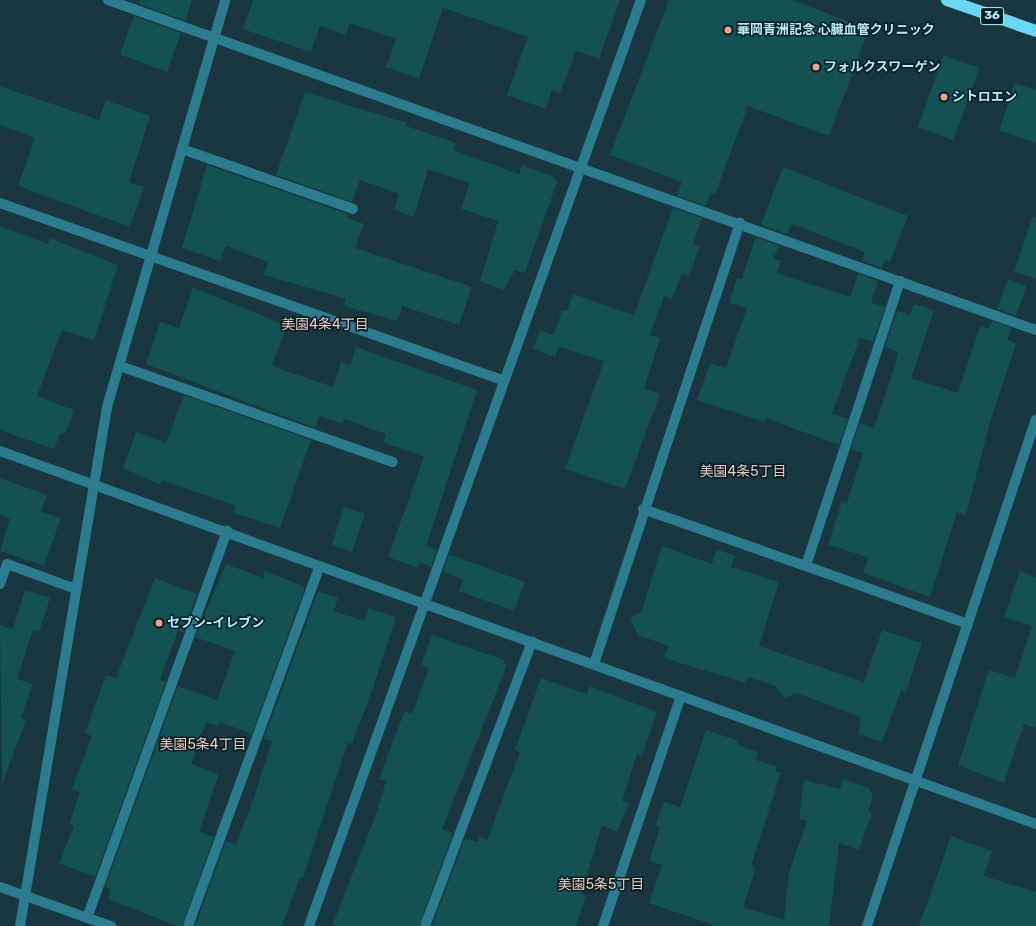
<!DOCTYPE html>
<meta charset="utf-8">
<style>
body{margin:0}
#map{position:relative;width:1036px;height:926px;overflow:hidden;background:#183740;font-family:Rubik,"Noto Sans JP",sans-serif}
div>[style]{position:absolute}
.building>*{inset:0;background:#135152;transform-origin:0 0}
.minor>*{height:10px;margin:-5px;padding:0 5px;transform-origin:5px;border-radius:5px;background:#2c7c90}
.highway>*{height:12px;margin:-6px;padding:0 6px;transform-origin:6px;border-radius:6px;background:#69d7f4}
.dots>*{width:11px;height:11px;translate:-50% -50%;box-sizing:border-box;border:2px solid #001e26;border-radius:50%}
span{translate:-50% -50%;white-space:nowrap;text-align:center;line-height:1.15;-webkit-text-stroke:3px #001e26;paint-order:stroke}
.shield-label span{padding:1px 3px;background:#001e26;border:1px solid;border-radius:3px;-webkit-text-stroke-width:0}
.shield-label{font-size:12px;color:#beebf9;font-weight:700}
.poi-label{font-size:13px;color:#beebf9;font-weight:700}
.left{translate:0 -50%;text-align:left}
.neighbourhood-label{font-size:14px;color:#f9c8b9}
</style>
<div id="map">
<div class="building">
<div style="clip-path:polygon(140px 0,192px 0,185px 21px,139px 4px)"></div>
<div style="clip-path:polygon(253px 0,620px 0,599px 59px,576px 51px,560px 93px,552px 90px,546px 109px,507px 95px,528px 37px,443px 8px,419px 79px,386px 67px,396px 39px,350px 23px,346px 35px,320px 26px,311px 52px,243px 29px)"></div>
<div style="clip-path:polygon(669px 0,792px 0,869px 29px,829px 136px,748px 106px,715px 194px,711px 193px,706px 206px,677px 196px,682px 182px,610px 155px)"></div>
<div style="left:134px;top:16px;width:50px;height:41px;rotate:20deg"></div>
<div style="left:944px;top:55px;width:38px;height:77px;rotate:20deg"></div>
<div style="clip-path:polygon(1015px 83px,1036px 90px,1036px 143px,999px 130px)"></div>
<div style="clip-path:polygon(0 86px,99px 120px,106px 100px,150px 116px,129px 182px,144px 187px,130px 227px,18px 186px,35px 138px,0 125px)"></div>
<div style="clip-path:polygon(305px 92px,407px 123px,406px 126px,456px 143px,453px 150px,519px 174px,522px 165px,552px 176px,557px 182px,525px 273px,515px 270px,504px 290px,480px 281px,498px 221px,461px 209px,470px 183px,428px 169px,414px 217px,394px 210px,399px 194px,360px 180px,352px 202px,276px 175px)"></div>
<div style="clip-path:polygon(207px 165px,348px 214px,347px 218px,364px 224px,355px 248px,472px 287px,459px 325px,402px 306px,398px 321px,344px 306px,346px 299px,264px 275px,268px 262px,226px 246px,220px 261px,182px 248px)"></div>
<div style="clip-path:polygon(783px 167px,908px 216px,890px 262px,885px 260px,882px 268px,862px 261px,865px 252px,792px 224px,787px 234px,761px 225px)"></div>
<div style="clip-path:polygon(673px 208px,702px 218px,693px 244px,700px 246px,689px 276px,682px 273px,672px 299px,664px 296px,650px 335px,660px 338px,644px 388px,660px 394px,625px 489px,565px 469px,604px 361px,559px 347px,555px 357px,533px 349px,540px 330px,554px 335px,562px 310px,567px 311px,573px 294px,634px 315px)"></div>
<div style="clip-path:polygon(1033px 216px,1036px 217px,1036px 279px,1014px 271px)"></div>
<div style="clip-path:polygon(0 226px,48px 244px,50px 238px,118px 265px,94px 340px,62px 330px,37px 396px,74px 410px,66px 432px,60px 434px,54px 449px,0 430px)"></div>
<div style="clip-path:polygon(756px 237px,780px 246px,773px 258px,781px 261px,777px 273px,850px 297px,858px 273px,878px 281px,871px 303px,885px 307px,873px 342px,860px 338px,832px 413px,848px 419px,839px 445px,765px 418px,764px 422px,697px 400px,710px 363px,726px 368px,747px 308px,729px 303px,737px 278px,742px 279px)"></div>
<div style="left:1008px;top:279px;width:20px;height:32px;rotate:20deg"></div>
<div style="clip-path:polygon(193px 287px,287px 326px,272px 365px,278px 368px,333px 387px,341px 362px,350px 365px,356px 347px,477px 390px,426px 546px,437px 550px,431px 567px,420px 562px,418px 568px,388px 557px,424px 457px,383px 442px,386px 434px,344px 419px,343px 424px,319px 416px,315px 428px,146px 364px,160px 322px,179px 328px)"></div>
<div style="clip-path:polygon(914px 304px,934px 310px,911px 378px,958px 393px,980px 326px,989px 329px,992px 321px,1012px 328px,1007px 340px,1016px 343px,989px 426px,966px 515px,957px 513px,930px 597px,863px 573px,868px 557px,828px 545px,842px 501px,847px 503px,863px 453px,851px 449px,860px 423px,874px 428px,896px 362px,898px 352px,885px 347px,897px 311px,910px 315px)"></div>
<div style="clip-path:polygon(184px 395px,311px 440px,280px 528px,234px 513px,236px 506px,162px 480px,160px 485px,123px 468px,136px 432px,166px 443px)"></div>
<div style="clip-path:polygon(0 478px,47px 495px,41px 512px,61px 518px,44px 566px,0 551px,10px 519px,0 515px)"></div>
<div style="left:344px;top:507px;width:22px;height:40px;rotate:18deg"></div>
<div style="clip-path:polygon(662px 546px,712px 564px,717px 549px,735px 556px,731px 567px,779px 582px,759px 646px,864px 682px,882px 630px,922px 643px,906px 692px,901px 690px,882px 742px,859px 734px,860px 717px,797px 693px,784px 698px,776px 686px,748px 677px,746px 683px,664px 658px,669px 646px,638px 635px,630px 618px,641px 612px)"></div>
<div style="clip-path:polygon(449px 554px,525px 582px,514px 611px,459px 591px,463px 580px,443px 572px)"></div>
<div style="clip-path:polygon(226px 564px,263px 578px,265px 571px,305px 587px,252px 734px,220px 722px,219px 726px,206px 722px,191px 764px,219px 774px,199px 832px,214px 837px,182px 926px,177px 926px,108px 899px,111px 889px,105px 887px,178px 686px,217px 700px,235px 651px,195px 637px)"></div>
<div style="clip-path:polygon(1020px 571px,1036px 577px,1036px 728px,1024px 724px,1004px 783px,958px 765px,989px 670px,1015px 678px,1032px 626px,1004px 617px)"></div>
<div style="clip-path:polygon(155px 578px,197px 594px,183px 633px,178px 631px,160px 680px,166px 682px,95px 877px,59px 863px,74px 826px,69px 824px,80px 792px,72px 789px,92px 736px,85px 733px,106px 675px,116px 678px)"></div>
<div style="clip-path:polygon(25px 590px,50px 598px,39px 632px,33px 630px,17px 679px,33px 684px,21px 718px,26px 720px,2px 784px,0 625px,13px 629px)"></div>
<div style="clip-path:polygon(318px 591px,338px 598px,334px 611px,364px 621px,369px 608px,396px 617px,374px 685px,352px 744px,348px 742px,303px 878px,300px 877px,282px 926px,195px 926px,226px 841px,236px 844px,253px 800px,272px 741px,264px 738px)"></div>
<div style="clip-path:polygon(432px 635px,505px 660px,503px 664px,507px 665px,442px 829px,453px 833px,419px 926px,332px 926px,374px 820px,386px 781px,379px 779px,393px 741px,405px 711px,412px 714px,429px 668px,421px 665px)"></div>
<div style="clip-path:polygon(541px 678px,587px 694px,590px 686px,657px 712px,642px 756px,637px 754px,622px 801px,629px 803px,617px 832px,602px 826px,581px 894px,586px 896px,576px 926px,432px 926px,465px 838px,477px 842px,479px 837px,487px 840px,520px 752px,515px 750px)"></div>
<div style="clip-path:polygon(706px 730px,739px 741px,738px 745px,758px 752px,755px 760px,777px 766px,775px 771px,781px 772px,751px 866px,756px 868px,743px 907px,784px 920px,789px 872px,807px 821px,799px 818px,804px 780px,840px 789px,843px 779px,869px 788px,873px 796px,868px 811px,872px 812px,859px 850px,839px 843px,829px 926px,716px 926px,649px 903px,662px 865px,649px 861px,660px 828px,655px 826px,664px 802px,680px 807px)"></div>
<div style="clip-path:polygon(951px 836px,992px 851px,984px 876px,1036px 892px,1036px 926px,919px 926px)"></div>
</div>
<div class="minor">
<div style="left:108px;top:0;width:985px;rotate:19.58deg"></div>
<div style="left:182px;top:149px;width:181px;rotate:19.3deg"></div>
<div style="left:0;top:203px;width:535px;rotate:19.42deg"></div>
<div style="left:900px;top:281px;width:300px;rotate:108.3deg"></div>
<div style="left:806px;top:566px;width:172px;rotate:19.7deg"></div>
<div style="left:120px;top:366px;width:289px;rotate:19.4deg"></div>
<div style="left:0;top:451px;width:1101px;rotate:19.8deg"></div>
<div style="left:643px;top:509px;width:173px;rotate:19.3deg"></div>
<div style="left:0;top:584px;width:21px;rotate:-71deg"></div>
<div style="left:7px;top:564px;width:73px;rotate:19.9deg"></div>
<div style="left:594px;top:664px;width:465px;rotate:-71.7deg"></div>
<div style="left:0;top:887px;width:118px;rotate:19.4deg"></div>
<div style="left:87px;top:918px;width:412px;rotate:-70.1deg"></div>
<div style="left:20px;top:926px;width:526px;rotate:-80.48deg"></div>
<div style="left:107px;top:407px;width:424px;rotate:-73.8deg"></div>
<div style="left:188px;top:926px;width:383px;rotate:-69.9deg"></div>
<div style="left:309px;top:926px;width:984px;rotate:-70.28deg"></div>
<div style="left:425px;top:926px;width:304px;rotate:-69.4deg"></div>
<div style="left:603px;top:926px;width:243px;rotate:-71.3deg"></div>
<div style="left:867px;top:926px;width:534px;rotate:-71.57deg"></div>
</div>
<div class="highway">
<div style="left:947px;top:0;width:94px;rotate:19.2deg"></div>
</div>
<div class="dots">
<div style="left:728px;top:30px;background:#f39f85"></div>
<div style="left:816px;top:67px;background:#f39f85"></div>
<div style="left:944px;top:97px;background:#f39f85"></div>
<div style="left:159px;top:623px;background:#f39f85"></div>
</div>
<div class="shield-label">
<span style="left:992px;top:16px">36</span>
</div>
<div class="poi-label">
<span class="left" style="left:737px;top:30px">華岡青洲記念 心臓血管クリニック</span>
<span class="left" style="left:824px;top:67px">フォルクスワーゲン</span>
<span class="left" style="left:952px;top:97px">シトロエン</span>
<span class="left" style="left:167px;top:623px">セブン-イレブン</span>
</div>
<div class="neighbourhood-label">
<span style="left:325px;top:325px">美園4条4丁目</span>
<span style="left:743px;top:472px">美園4条5丁目</span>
<span style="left:203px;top:745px">美園5条4丁目</span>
<span style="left:601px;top:885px">美園5条5丁目</span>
</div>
</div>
